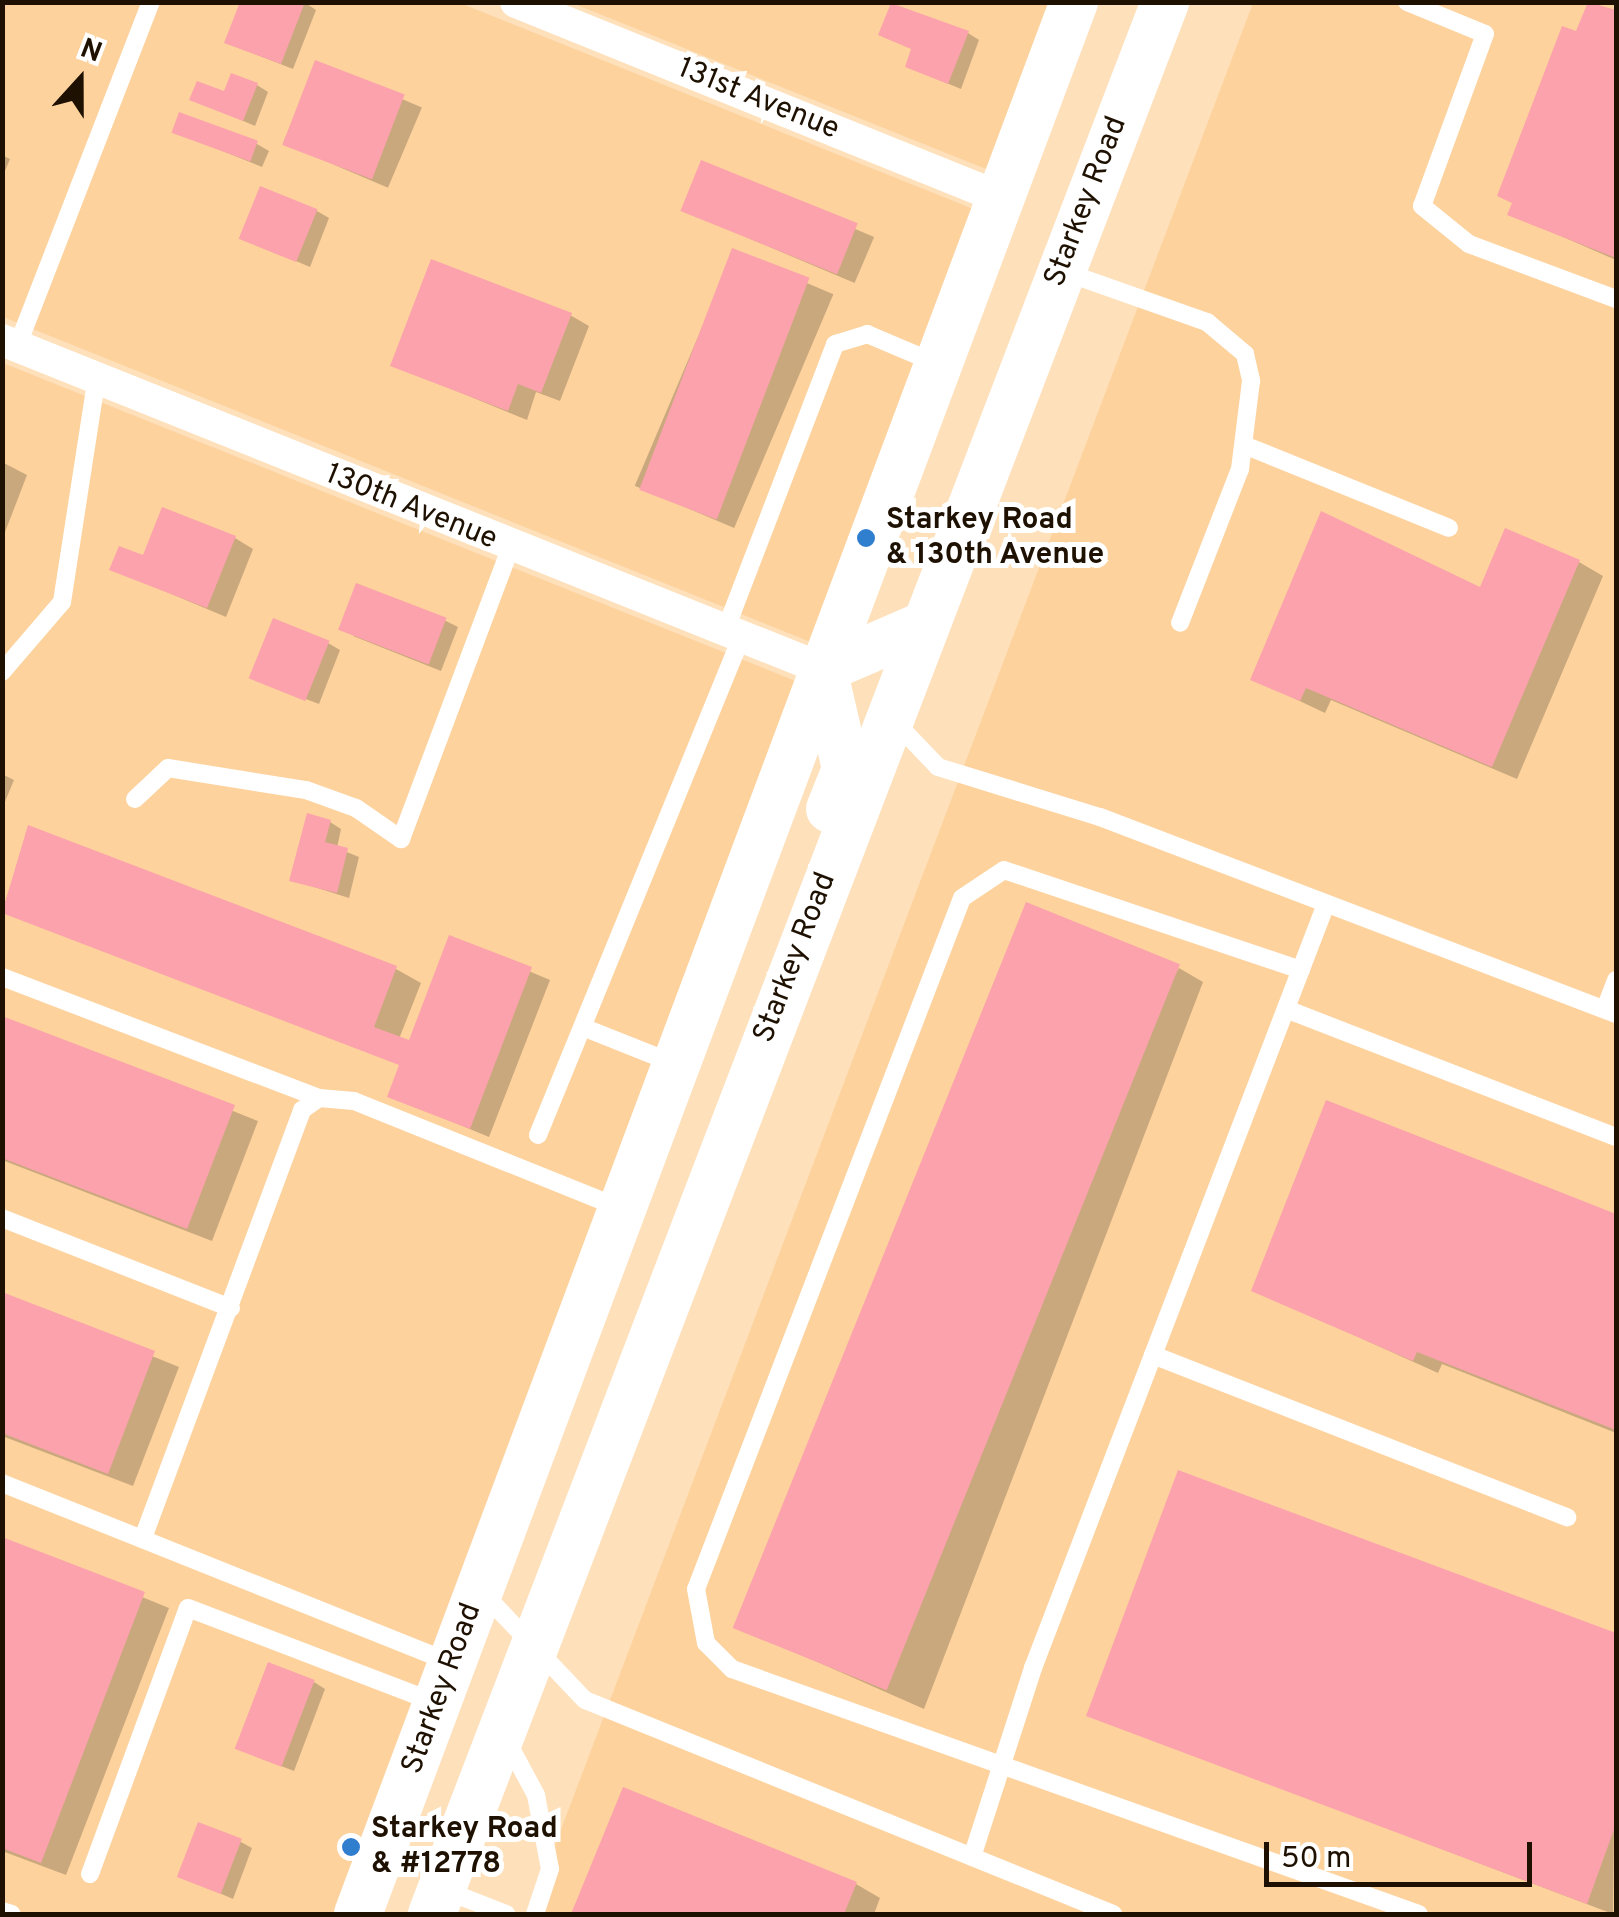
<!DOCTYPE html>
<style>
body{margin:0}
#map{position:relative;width:1619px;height:1917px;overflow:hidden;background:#fee0bb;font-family:Overpass,sans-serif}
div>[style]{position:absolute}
.built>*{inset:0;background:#fdd29d}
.shadow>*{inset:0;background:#0003;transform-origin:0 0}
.building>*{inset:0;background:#fba2ac;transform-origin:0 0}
.service>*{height:18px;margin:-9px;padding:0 9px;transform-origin:9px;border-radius:9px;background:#fff}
.minor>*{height:32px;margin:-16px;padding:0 16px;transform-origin:16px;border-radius:16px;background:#fff}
.secondary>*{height:48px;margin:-24px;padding:0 24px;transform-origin:24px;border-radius:24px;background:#fff}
.dots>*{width:28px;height:28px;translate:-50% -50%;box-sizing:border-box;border:5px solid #fff;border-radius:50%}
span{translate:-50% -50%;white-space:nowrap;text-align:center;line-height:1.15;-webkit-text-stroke:10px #fff;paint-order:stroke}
.street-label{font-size:30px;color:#1e1102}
.poi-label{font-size:30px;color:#1e1102;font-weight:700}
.left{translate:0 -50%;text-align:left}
.frame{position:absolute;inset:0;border:5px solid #1e1102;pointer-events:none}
.north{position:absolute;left:30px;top:30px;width:100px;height:100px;-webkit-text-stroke:8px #fff;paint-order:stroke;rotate:21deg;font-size:28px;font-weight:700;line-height:40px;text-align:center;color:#1e1102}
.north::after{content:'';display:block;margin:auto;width:35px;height:45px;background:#1e1102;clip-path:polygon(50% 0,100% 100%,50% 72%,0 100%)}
.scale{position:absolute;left:1264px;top:1842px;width:268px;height:45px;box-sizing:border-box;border:5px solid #1e1102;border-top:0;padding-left:12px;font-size:30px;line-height:35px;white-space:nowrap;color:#1e1102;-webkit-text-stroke:8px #fff;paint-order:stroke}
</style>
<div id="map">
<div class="built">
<div style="clip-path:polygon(3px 3px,460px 3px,976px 210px,813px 643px,3px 317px)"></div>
<div style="clip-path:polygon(572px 3px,1055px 3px,991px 171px)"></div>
<div style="clip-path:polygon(1253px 3px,1616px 3px,1616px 1914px,529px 1914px)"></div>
<div style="clip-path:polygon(3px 363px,798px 682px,337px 1914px,3px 1914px)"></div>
</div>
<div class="shadow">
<div style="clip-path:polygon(304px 2px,316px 10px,293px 69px,239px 48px)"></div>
<div style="clip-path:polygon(1591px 3px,1616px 13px,1616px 260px,1510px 214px)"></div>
<div style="clip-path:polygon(968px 33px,979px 40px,961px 89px,920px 72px,914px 49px)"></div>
<div style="left:317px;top:63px;width:114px;height:87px;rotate:23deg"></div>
<div style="clip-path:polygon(257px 85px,268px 92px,255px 126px,192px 99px)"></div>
<div style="clip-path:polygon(175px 132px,257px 144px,269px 151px,262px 167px)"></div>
<div style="clip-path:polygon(2px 155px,10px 159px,2px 178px)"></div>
<div style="left:702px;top:164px;width:187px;height:50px;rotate:23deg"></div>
<div style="clip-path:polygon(317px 211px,329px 218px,310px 267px,242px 238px)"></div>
<div style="left:734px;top:252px;width:108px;height:254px;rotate:23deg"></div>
<div style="clip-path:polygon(570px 315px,589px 326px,560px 401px,536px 392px,527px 420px,393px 365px)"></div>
<div style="clip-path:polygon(2px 462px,27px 475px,2px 540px)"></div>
<div style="clip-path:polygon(235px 538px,253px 549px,226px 617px,112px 569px)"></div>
<div style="clip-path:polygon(1579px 562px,1603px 576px,1517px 779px,1331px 700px,1325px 713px,1253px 679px)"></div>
<div style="clip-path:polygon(446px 621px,458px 627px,441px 671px,353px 636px)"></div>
<div style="clip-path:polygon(328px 643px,340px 650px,319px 704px,264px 683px)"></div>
<div style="clip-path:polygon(2px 774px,14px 780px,2px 809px)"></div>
<div style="clip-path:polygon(330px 822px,341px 829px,337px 848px,359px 857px,349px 898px,292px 880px)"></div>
<div style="clip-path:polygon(29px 828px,396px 969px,421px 983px,399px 1039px,410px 1043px,450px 938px,550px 980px,489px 1137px,390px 1096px,411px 1067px,2px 912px)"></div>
<div style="clip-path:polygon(1179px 968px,1203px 982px,924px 1709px,752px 1633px)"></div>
<div style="clip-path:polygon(2px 1018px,258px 1121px,212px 1241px,2px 1160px)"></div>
<div style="clip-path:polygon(1328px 1103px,1616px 1217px,1616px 1433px,1442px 1364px,1438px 1373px,1254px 1290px)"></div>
<div style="clip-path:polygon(2px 1295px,179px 1367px,133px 1486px,2px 1436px)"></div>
<div style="clip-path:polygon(1180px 1473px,1616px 1637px,1613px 1914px,1089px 1715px)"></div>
<div style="clip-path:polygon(2px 1540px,169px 1608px,66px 1875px,2px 1851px)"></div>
<div style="clip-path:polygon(314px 1682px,325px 1689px,294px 1771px,250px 1754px)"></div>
<div style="clip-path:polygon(624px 1790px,856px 1884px,880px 1898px,874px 1914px,573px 1914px)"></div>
<div style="clip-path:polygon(241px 1842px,252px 1848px,233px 1899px,180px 1876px)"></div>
</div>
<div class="building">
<div style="clip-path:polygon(240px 2px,305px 2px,281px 64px,224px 43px)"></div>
<div style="clip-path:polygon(1588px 2px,1616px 10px,1616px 258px,1507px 215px,1512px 203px,1497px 196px,1562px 26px,1576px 31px)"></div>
<div style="clip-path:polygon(891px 3px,969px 31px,948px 84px,905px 67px,911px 49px,878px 35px)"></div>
<div style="left:315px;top:60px;width:96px;height:91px;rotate:21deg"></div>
<div style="clip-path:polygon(231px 73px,258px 83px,243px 121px,189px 100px,197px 81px,224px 91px)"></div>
<div style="left:179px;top:112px;width:84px;height:22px;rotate:20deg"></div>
<div style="left:701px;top:160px;width:169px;height:55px;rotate:22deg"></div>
<div style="left:260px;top:186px;width:62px;height:57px;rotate:22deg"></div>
<div style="left:732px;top:248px;width:83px;height:259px;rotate:21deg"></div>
<div style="clip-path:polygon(431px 259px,572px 313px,541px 393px,518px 384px,508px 411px,390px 366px)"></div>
<div style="clip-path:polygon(162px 507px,236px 536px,207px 608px,109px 570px,119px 546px,143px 555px)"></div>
<div style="clip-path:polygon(1321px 511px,1480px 587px,1505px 528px,1580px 560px,1492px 767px,1306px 688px,1300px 701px,1250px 680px)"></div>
<div style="left:356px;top:583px;width:97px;height:50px;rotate:21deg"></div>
<div style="left:273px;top:618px;width:61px;height:65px;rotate:22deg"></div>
<div style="clip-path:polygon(307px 813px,331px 820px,325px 842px,348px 848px,337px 893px,289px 881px)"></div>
<div style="clip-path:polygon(28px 825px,397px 966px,374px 1027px,409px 1040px,449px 935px,532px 967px,470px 1129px,387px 1097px,399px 1065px,2px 913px)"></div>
<div style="left:1026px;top:902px;width:166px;height:783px;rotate:22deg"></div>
<div style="clip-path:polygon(2px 1016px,235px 1105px,187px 1229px,2px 1158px)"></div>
<div style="clip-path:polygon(1326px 1100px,1616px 1214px,1616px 1430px,1417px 1352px,1413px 1361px,1251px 1291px)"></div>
<div style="clip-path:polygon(2px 1292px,155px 1351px,108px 1474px,2px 1433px)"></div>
<div style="clip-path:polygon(1178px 1470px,1616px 1633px,1616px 1824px,1587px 1904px,1086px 1716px)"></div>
<div style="clip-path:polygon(2px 1537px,145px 1592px,41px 1863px,2px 1848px)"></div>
<div style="left:268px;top:1662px;width:50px;height:93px;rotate:21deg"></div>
<div style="clip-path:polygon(623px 1787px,857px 1882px,844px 1914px,571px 1914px)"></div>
<div style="left:198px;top:1822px;width:47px;height:59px;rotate:21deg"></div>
</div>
<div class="service">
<div style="left:1407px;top:2px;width:84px;rotate:22.3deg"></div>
<div style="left:1485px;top:34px;width:183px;rotate:110.1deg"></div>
<div style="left:1422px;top:206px;width:60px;rotate:39deg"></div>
<div style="left:1469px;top:244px;width:157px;rotate:20.5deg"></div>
<div style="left:1065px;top:272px;width:151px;rotate:19.4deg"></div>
<div style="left:1207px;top:322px;width:50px;rotate:40.1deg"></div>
<div style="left:1245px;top:354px;width:28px;rotate:77deg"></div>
<div style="left:1251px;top:381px;width:89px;rotate:97.1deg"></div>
<div style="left:1240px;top:469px;width:165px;rotate:111.3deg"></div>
<div style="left:17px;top:347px;width:370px;rotate:-68.8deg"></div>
<div style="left:1244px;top:445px;width:221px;rotate:22deg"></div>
<div style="left:725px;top:631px;width:307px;rotate:-69deg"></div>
<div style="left:835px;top:344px;width:34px;rotate:-17deg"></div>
<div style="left:867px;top:334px;width:77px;rotate:22.9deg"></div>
<div style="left:2px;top:672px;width:92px;rotate:-49.4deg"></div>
<div style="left:62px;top:602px;width:222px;rotate:-81.2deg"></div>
<div style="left:895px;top:722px;width:62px;rotate:46.3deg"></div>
<div style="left:938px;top:767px;width:170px;rotate:17.2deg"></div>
<div style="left:1100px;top:817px;width:552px;rotate:20.9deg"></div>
<div style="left:135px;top:799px;width:45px;rotate:-43.2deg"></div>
<div style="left:168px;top:768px;width:140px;rotate:9.1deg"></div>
<div style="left:306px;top:790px;width:53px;rotate:19.8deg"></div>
<div style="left:356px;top:808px;width:55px;rotate:34.6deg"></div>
<div style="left:401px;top:839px;width:312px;rotate:-69.4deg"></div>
<div style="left:1301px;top:970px;width:313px;rotate:-161.4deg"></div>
<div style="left:1004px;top:870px;width:50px;rotate:146.3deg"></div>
<div style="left:962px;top:898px;width:740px;rotate:111.05deg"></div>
<div style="left:696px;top:1589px;width:55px;rotate:79.5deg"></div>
<div style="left:706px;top:1643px;width:37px;rotate:45deg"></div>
<div style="left:732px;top:1669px;width:729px;rotate:19.63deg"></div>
<div style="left:2px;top:977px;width:339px;rotate:20.9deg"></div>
<div style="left:1286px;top:1009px;width:354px;rotate:21.2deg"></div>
<div style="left:1605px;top:1009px;width:31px;rotate:-69deg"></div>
<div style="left:585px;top:1028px;width:95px;rotate:21.7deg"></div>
<div style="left:538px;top:1135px;width:537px;rotate:-67.78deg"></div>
<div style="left:2px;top:1218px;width:246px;rotate:21.5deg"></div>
<div style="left:1153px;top:1355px;width:445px;rotate:21.4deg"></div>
<div style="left:2px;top:1483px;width:485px;rotate:21.8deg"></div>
<div style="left:143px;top:1538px;width:457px;rotate:-69.6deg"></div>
<div style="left:302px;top:1110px;width:21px;rotate:-35deg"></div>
<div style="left:319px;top:1098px;width:35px;rotate:5deg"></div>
<div style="left:354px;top:1101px;width:287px;rotate:21.9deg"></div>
<div style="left:482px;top:1592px;width:149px;rotate:46.4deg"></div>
<div style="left:585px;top:1700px;width:570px;rotate:22.06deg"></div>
<div style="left:507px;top:1741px;width:61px;rotate:61.8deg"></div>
<div style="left:536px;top:1795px;width:75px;rotate:79.3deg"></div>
<div style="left:550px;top:1869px;width:47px;rotate:108.4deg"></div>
<div style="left:972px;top:1857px;width:199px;rotate:-72.1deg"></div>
<div style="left:1033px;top:1668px;width:818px;rotate:-69.02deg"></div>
<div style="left:90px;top:1874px;width:283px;rotate:-69.8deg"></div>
<div style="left:188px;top:1608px;width:267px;rotate:20.9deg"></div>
<div style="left:442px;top:1889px;width:69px;rotate:21.3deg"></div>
<div style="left:2px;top:1911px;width:10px;rotate:17deg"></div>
</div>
<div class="minor">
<div style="left:516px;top:2px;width:523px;rotate:22deg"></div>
<div style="left:2px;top:340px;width:884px;rotate:21.84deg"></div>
</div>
<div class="secondary">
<div style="left:823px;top:669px;width:103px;rotate:77deg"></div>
<div style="left:846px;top:769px;width:43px;rotate:111.8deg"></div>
<div style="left:823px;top:669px;width:109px;rotate:-23.3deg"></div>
<div style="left:358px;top:1914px;width:2042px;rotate:-69.47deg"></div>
<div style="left:432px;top:1914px;width:2048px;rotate:-69.02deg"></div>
</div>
<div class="dots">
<div style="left:866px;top:538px;background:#307ece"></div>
<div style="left:351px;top:1847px;background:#307ece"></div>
</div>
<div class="street-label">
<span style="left:758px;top:100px;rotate:22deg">131st Avenue</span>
<span style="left:1087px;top:202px;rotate:-69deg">Starkey Road</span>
<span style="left:411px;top:508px;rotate:22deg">130th Avenue</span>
<span style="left:796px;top:958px;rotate:-69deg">Starkey Road</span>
<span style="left:443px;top:1689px;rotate:-70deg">Starkey Road</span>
</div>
<div class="poi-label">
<span class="left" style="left:886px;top:538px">Starkey Road<br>&amp; 130th Avenue</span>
<span class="left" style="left:371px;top:1847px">Starkey Road<br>&amp; #12778</span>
</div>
<div class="frame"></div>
<div class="north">N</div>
<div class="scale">50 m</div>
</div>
